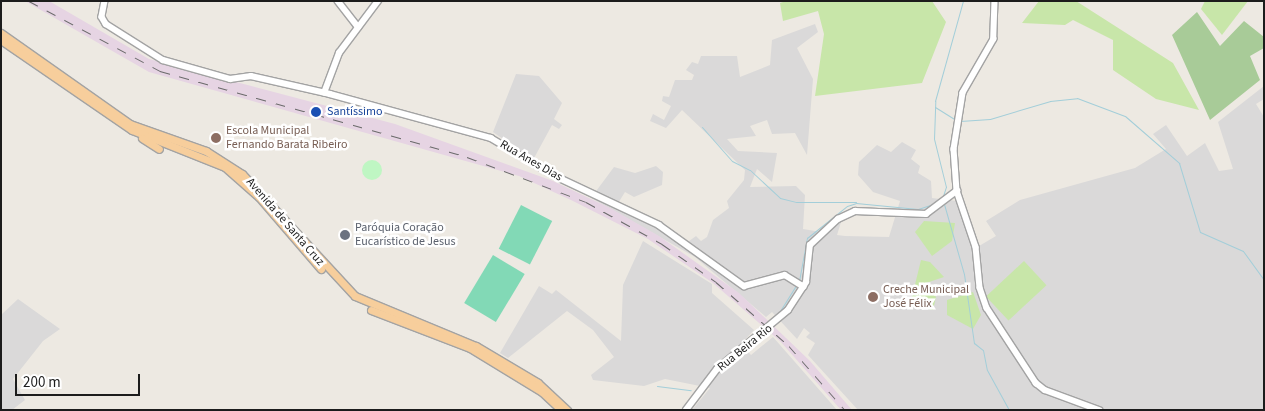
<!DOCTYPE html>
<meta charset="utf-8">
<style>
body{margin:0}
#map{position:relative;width:1265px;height:411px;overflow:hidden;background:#ede9e2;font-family:"Source Sans 3",sans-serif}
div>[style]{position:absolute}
.residential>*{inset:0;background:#dad9d9}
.industrial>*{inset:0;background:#e6d4e3}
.grass>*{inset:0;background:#c8e6a9;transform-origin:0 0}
.forest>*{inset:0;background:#a8cb98}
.park>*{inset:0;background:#bff6c3}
.round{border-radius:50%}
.pitch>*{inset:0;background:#82d9b6;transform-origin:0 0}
.stream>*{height:1px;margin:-0.5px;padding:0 0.5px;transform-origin:0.5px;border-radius:0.5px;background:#a3ced9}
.roads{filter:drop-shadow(1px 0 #a3a3a3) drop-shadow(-1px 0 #a3a3a3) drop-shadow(0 1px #a3a3a3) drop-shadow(0 -1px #a3a3a3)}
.tertiary>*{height:5.5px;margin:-2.75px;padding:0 2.75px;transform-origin:2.75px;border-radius:2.75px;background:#fff}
.primary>*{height:7px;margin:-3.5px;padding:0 3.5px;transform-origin:3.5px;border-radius:3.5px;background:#f7ce9c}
.rail>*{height:1px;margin-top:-0.5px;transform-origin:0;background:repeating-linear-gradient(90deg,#6a6a6a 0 10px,transparent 0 20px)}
.dots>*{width:14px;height:14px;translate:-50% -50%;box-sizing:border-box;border:2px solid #fff;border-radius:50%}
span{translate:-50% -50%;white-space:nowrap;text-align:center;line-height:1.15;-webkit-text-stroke:5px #fff;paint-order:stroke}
.transit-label{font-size:12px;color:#164399}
.left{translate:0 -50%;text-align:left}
.education-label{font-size:12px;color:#785e54}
.street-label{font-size:12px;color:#1c1c1c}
.worship-label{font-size:12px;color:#5b616d}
.frame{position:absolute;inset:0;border:2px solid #1c1c1c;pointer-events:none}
.scale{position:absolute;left:15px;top:374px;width:125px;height:22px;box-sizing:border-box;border:2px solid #1c1c1c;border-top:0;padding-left:6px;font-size:15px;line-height:18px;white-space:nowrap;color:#1c1c1c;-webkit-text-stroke:4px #fff;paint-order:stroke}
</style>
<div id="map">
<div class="residential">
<div style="clip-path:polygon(815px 24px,818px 32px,797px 48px,813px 79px,807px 155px,795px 133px,772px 134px,767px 120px,750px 126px,756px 136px,727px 139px,738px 151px,777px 153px,772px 182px,757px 169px,750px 187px,796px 186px,805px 195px,803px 229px,827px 233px,842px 219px,837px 235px,845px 236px,889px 237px,900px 201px,873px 192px,858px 175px,859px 162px,877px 145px,891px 152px,902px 142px,916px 150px,911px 159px,920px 166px,918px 173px,931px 181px,932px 198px,957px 201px,974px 249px,996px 236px,986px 221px,1020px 200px,1135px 168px,1166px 149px,1153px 134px,1166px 125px,1187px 156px,1205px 143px,1219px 171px,1233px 169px,1218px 122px,1264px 86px,1264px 99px,1256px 104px,1264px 117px,1264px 410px,858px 410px,808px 355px,815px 343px,806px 337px,810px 333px,804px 328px,797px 339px,772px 312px,766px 317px,695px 257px,591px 198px,614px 167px,635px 173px,656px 166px,663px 172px,662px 185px,634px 197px,625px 192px,617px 205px,685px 244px,696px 236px,701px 241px,707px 237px,713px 220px,729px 208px,727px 201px,744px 180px,745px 170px,682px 110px,666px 128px,650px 121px,653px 114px,664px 120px,671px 106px,662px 101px,663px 96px,669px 97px,675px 80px,692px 80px,694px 75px,686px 70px,692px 62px,698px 64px,701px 56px,737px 56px,740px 77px,770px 65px,772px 40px)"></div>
<div style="clip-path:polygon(516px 74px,539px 76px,562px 103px,554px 119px,562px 125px,559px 129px,552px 125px,533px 160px,493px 132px)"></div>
<div style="clip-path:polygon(643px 241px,712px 284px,712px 293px,754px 330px,741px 344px,751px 355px,773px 337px,837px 410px,692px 410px,710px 388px,665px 379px,644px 386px,593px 380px,591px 375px,614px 357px,593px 330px,567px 311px,508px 358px,500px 353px,539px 286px,552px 294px,556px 290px,621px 341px,623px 285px)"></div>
<div style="clip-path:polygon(18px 299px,60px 329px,43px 341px,13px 379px,25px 400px,12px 410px,1px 410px,1px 315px)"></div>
</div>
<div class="industrial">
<div style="clip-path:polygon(25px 1px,49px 1px,149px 59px,395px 124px,553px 181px,610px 208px,659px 236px,739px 293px,810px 361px,852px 410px,841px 410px,780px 341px,713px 283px,648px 239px,573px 201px,519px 176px,149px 72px)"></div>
</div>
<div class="grass">
<div style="clip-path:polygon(786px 1px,932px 1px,946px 22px,922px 83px,815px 96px,824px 34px,818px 11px,783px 21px,780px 3px)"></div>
<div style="clip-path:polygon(1039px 1px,1076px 1px,1173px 63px,1199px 110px,1156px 99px,1113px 70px,1113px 40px,1073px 20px,1065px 25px,1022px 23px)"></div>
<div style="clip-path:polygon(1205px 1px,1248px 1px,1222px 35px,1201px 9px)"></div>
<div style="clip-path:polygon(924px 221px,955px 223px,952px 241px,932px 256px,915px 232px)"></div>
<div style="clip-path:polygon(921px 260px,930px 262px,944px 277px,926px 283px,936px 297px,933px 310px,910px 305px)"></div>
<div style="left:1024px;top:261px;width:33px;height:52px;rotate:47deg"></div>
<div style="clip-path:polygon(973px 292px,981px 315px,973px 329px,947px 315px,947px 300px)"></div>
</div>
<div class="forest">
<div style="clip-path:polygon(1197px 12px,1220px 46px,1244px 21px,1264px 37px,1264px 48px,1250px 56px,1260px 80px,1210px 120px,1172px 35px)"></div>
</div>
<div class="park">
<div class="round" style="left:362px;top:160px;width:20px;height:20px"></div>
</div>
<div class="pitch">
<div style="left:521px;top:205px;width:35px;height:49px;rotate:27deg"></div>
<div style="left:493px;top:255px;width:37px;height:56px;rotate:31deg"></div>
</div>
<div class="stream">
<div style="left:935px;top:107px;width:25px;rotate:32deg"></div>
<div style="left:960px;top:121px;width:30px;rotate:-4deg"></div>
<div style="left:990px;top:119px;width:63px;rotate:-16.7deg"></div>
<div style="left:1050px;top:101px;width:27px;rotate:-6deg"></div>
<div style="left:1077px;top:98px;width:51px;rotate:20.6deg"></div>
<div style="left:1125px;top:116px;width:72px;rotate:41deg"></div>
<div style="left:1179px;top:163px;width:72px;rotate:73.1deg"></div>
<div style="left:1200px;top:232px;width:47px;rotate:23.8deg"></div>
<div style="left:1243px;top:251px;width:36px;rotate:54deg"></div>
<div style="left:702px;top:127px;width:45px;rotate:48.6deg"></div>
<div style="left:732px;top:161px;width:20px;rotate:27deg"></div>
<div style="left:750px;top:170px;width:41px;rotate:43deg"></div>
<div style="left:780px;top:198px;width:16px;rotate:14deg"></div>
<div style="left:796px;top:202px;width:60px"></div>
<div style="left:942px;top:199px;width:13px;rotate:-72deg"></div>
<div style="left:946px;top:187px;width:49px;rotate:-104deg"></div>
<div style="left:934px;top:139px;width:38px;rotate:-88deg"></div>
<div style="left:935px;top:101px;width:104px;rotate:-74.4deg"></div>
<div style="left:944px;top:204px;width:73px;rotate:74.1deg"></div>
<div style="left:964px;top:274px;width:70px;rotate:81.8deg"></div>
<div style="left:974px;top:343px;width:11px;rotate:38deg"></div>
<div style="left:983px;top:350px;width:20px;rotate:79deg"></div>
<div style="left:987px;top:370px;width:46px;rotate:61.2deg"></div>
<div style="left:799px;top:281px;width:44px;rotate:-79.5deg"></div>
<div style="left:807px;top:238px;width:51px;rotate:-38.7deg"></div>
<div style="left:847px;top:206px;width:9px;rotate:-18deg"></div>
<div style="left:856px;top:203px;width:62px;rotate:5.5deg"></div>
<div style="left:918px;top:209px;width:20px;rotate:-18deg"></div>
<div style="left:780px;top:311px;width:32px;rotate:-58deg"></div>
<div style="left:657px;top:386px;width:34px;rotate:7deg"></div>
</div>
<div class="roads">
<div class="tertiary">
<div style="left:105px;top:1px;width:16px;rotate:101deg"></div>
<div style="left:102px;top:17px;width:8px;rotate:60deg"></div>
<div style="left:106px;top:24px;width:67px;rotate:32.3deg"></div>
<div style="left:163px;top:60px;width:70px;rotate:15.8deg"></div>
<div style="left:230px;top:79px;width:21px;rotate:-8deg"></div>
<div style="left:251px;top:76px;width:81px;rotate:12.8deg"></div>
<div style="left:330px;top:94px;width:167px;rotate:15.3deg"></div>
<div style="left:491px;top:138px;width:74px;rotate:30.7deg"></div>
<div style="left:555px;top:176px;width:115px;rotate:25.2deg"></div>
<div style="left:659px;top:225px;width:105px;rotate:35.7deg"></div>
<div style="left:744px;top:286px;width:42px;rotate:-15deg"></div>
<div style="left:785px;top:275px;width:22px;rotate:32deg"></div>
<div style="left:338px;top:1px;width:33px;rotate:52deg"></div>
<div style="left:995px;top:1px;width:38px;rotate:92deg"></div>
<div style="left:994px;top:39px;width:62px;rotate:119.9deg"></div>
<div style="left:963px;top:93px;width:57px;rotate:99.1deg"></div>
<div style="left:954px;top:149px;width:42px;rotate:85.9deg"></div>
<div style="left:957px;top:191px;width:59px;rotate:71.3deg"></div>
<div style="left:976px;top:247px;width:41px;rotate:84.4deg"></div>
<div style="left:980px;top:288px;width:21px;rotate:71deg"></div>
<div style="left:987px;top:308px;width:90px;rotate:56.8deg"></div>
<div style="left:1036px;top:383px;width:11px;rotate:38deg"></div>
<div style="left:1045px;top:390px;width:58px;rotate:20.3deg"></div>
<div style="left:324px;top:93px;width:43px;rotate:-69.4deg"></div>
<div style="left:339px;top:53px;width:65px;rotate:-53.1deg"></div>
<div style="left:686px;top:410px;width:51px;rotate:-52.9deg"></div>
<div style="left:717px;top:369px;width:92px;rotate:-39.7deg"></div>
<div style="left:788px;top:310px;width:33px;rotate:-57deg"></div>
<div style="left:806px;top:282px;width:37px;rotate:-84deg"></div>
<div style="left:810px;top:245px;width:38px;rotate:-43deg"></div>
<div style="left:838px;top:219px;width:19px;rotate:-25deg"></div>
<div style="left:855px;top:211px;width:71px;rotate:2.4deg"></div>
<div style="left:926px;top:214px;width:39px;rotate:-37deg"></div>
</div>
<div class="primary">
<div style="left:1px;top:33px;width:158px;rotate:35.2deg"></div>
<div style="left:130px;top:124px;width:81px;rotate:19.6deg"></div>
<div style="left:206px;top:151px;width:43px;rotate:32.6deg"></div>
<div style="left:242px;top:174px;width:166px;rotate:47.2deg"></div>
<div style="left:355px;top:296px;width:131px;rotate:22.5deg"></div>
<div style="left:476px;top:346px;width:72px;rotate:30.8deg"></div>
<div style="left:538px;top:383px;width:40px;rotate:43deg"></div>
<div style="left:1px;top:40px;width:159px;rotate:34.5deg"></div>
<div style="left:132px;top:130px;width:100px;rotate:21.7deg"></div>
<div style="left:225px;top:167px;width:45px;rotate:41.4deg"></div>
<div style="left:259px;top:197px;width:95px;rotate:49.3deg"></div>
<div style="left:142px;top:138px;width:20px;rotate:33deg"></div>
<div style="left:371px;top:310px;width:106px;rotate:21deg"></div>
<div style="left:470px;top:348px;width:84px;rotate:31.4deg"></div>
<div style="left:542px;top:392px;width:26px;rotate:43deg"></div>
</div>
</div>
<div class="rail">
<div style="left:29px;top:1px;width:149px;rotate:28.1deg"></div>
<div style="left:160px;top:71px;width:319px;rotate:15.6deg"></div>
<div style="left:467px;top:157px;width:127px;rotate:20.7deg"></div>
<div style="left:586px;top:202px;width:87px;rotate:28.9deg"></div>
<div style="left:662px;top:244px;width:66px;rotate:35.1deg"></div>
<div style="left:716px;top:282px;width:97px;rotate:41.2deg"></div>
<div style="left:789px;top:346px;width:85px;rotate:48.8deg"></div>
</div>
<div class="dots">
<div style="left:316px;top:112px;background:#1a4fb4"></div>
<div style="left:216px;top:138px;background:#8d6e63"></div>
<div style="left:345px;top:235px;background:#6b7280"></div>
<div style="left:873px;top:297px;background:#8d6e63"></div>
</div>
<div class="transit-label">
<span class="left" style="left:327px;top:112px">Santíssimo</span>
</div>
<div class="education-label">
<span class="left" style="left:226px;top:138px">Escola Municipal<br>Fernando Barata Ribeiro</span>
<span class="left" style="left:883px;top:297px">Creche Municipal<br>José Félix</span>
</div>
<div class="street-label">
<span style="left:531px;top:161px;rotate:30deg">Rua Anes Dias</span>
<span style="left:285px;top:222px;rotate:49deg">Avenida de Santa Cruz</span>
<span style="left:745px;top:348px;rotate:-39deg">Rua Beira Rio</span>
</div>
<div class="worship-label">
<span class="left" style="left:355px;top:235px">Paróquia Coração<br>Eucarístico de Jesus</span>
</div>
<div class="frame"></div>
<div class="scale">200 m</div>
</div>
